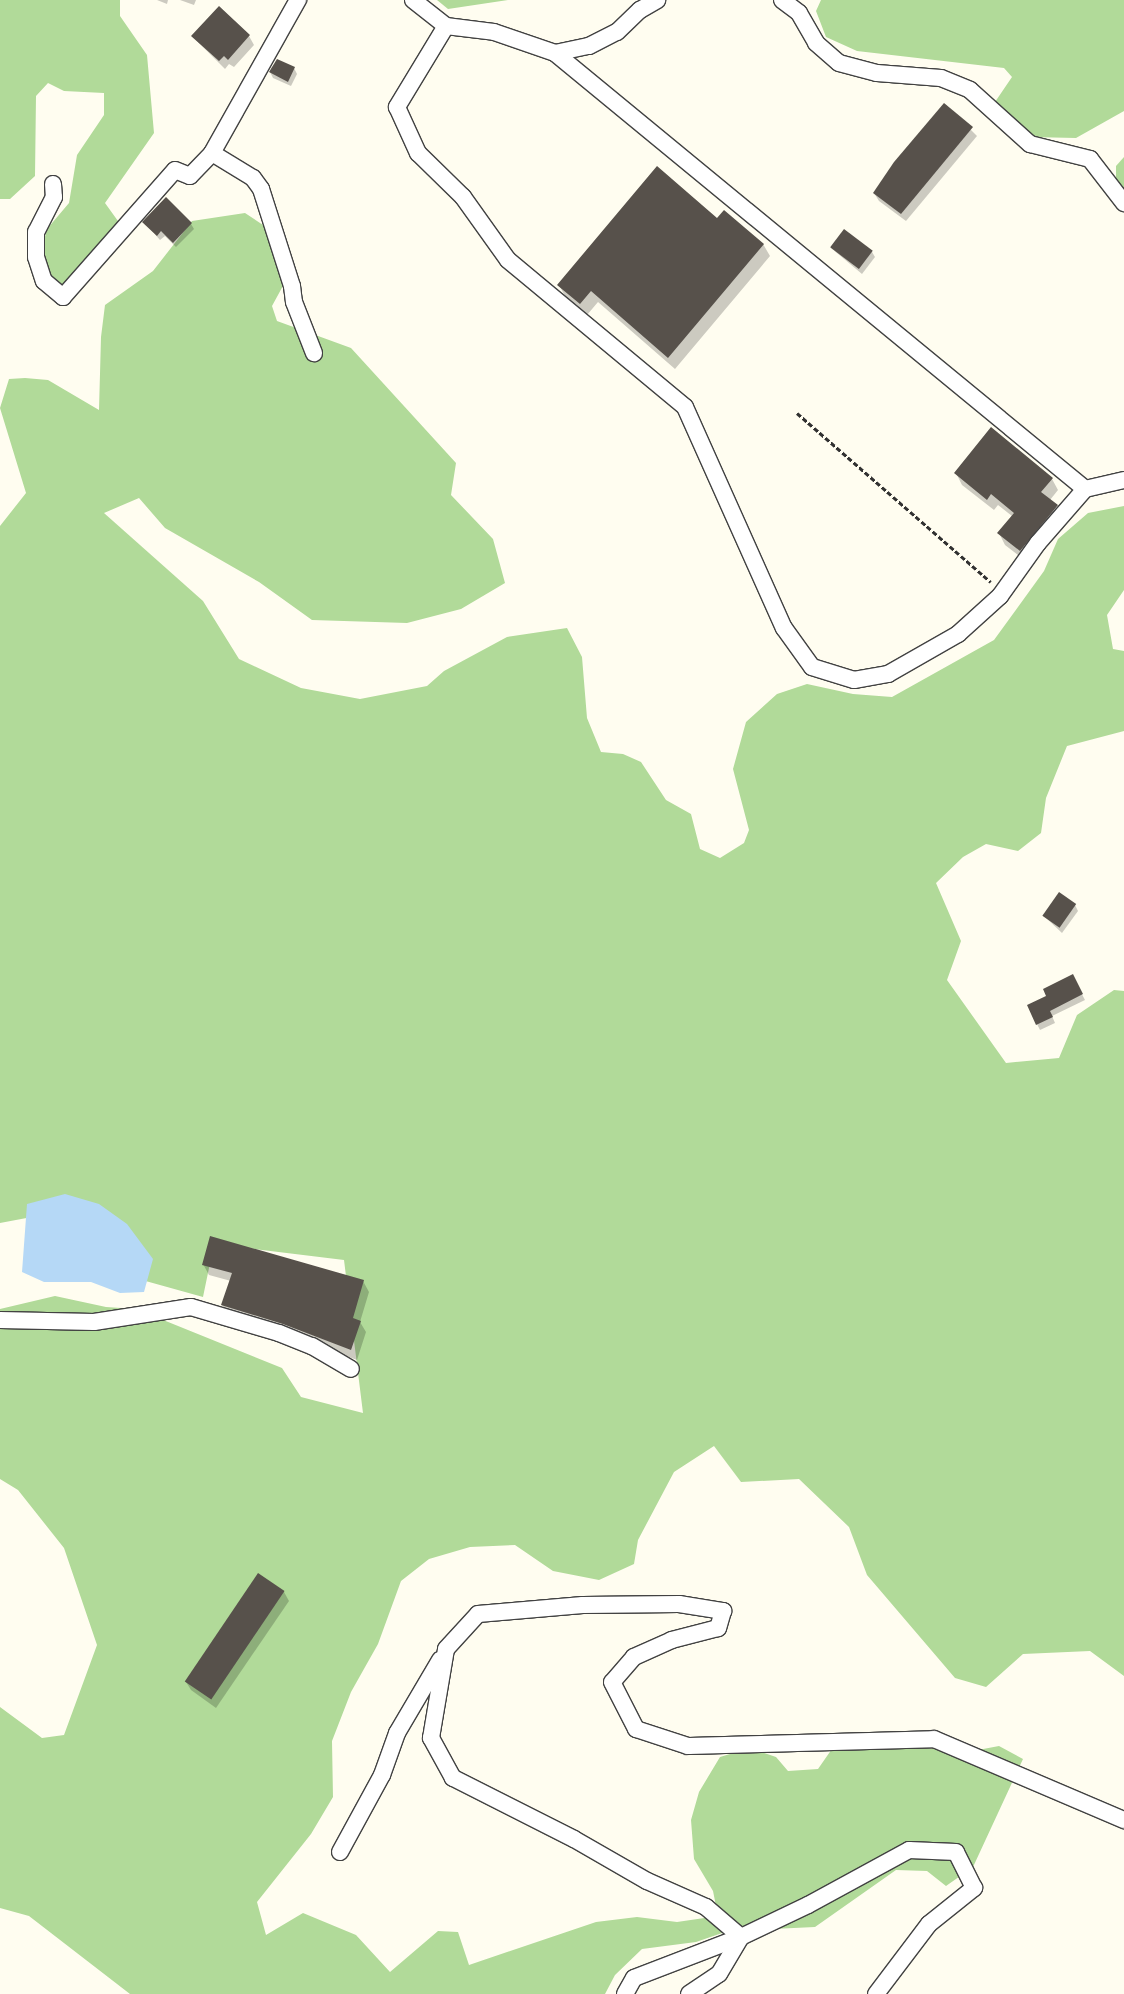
<!DOCTYPE html>
<style>
body{margin:0}
#map{position:relative;width:1124px;height:1994px;overflow:hidden;background:#fffdf0;font-family:Georgia,serif}
div>[style]{position:absolute}
.forest>*{inset:0;background:#b1da99}
.water>*{inset:0;background:#b5d8f6}
.shadow>*{inset:0;background:#0003}
.building>*{inset:0;background:#57514b;transform-origin:0 0}
.path>*{height:3px;margin-top:-1.5px;transform-origin:0;background:repeating-linear-gradient(90deg,#313131 0 5px,transparent 0 7.5px)}
.roads{filter:drop-shadow(1px 0 #424242) drop-shadow(-1px 0 #424242) drop-shadow(0 1px #424242) drop-shadow(0 -1px #424242)}
.minor>*{height:16px;margin:-8px;padding:0 8px;transform-origin:8px;border-radius:8px;background:#fff}
span{translate:-50% -50%;white-space:nowrap;text-align:center;line-height:1.15;-webkit-text-stroke:5px #fff;paint-order:stroke}
</style>
<div id="map">
<div class="forest">
<div style="clip-path:polygon(0 0,120px 0,120px 16px,147px 55px,154px 133px,105px 203px,123px 228px,65px 292px,47px 279px,40px 255px,47px 229px,69px 203px,77px 155px,104px 115px,104px 93px,64px 91px,48px 83px,36px 96px,35px 176px,10px 199px,0 199px)"></div>
<div style="clip-path:polygon(437px 0,508px 0,448px 9px)"></div>
<div style="clip-path:polygon(821px 0,1124px 0,1124px 111px,1076px 138px,1031px 137px,995px 102px,1012px 77px,1004px 68px,857px 51px,826px 37px,816px 11px)"></div>
<div style="clip-path:polygon(1124px 157px,1124px 190px,1116px 180px,1116px 166px)"></div>
<div style="clip-path:polygon(245px 213px,266px 227px,284px 284px,272px 306px,277px 321px,351px 348px,456px 463px,451px 495px,493px 539px,505px 583px,461px 609px,407px 623px,312px 620px,259px 582px,165px 528px,139px 498px,104px 513px,203px 601px,239px 659px,301px 688px,360px 699px,427px 686px,444px 671px,507px 637px,567px 628px,582px 657px,587px 718px,601px 752px,623px 754px,641px 762px,666px 800px,691px 814px,700px 849px,720px 858px,744px 843px,749px 830px,733px 769px,746px 722px,777px 694px,807px 684px,853px 694px,892px 697px,994px 640px,1044px 571px,1058px 539px,1088px 513px,1124px 506px,1124px 590px,1107px 615px,1113px 649px,1124px 651px,1124px 731px,1067px 746px,1046px 798px,1041px 833px,1018px 851px,986px 844px,963px 857px,936px 883px,961px 941px,947px 980px,1006px 1063px,1059px 1058px,1077px 1015px,1114px 990px,1124px 991px,1124px 1676px,1090px 1651px,1023px 1654px,986px 1687px,955px 1678px,867px 1575px,849px 1527px,799px 1479px,741px 1482px,714px 1446px,674px 1472px,638px 1540px,634px 1564px,599px 1580px,553px 1571px,515px 1545px,470px 1547px,429px 1559px,401px 1581px,378px 1644px,351px 1692px,332px 1741px,333px 1797px,311px 1834px,257px 1902px,266px 1935px,303px 1913px,356px 1935px,390px 1972px,438px 1931px,458px 1932px,469px 1965px,596px 1922px,637px 1917px,677px 1922px,718px 1916px,713px 1891px,694px 1859px,691px 1820px,699px 1792px,720px 1757px,750px 1748px,776px 1757px,788px 1771px,818px 1769px,834px 1746px,919px 1747px,962px 1753px,999px 1746px,1023px 1759px,973px 1867px,946px 1886px,927px 1871px,896px 1870px,815px 1927px,728px 1931px,696px 1942px,642px 1949px,615px 1975px,605px 1994px,130px 1994px,29px 1916px,0 1908px,0 1707px,42px 1738px,64px 1735px,97px 1645px,64px 1548px,18px 1490px,0 1479px,0 1309px,55px 1296px,106px 1307px,136px 1309px,282px 1368px,301px 1397px,363px 1413px,344px 1260px,214px 1244px,203px 1297px,142px 1280px,53px 1213px,0 1223px,0 526px,26px 493px,0 408px,9px 379px,25px 378px,48px 380px,99px 410px,101px 337px,105px 305px,153px 271px,192px 221px)"></div>
</div>
<div class="water">
<div style="clip-path:polygon(65px 1194px,99px 1204px,127px 1224px,153px 1259px,144px 1292px,120px 1293px,91px 1282px,44px 1282px,22px 1272px,27px 1204px)"></div>
</div>
<div class="shadow">
<div style="clip-path:polygon(157px 0,168px 0,167px 4px)"></div>
<div style="clip-path:polygon(180px 0,196px 0,194px 5px)"></div>
<div style="clip-path:polygon(249px 36px,254px 45px,234px 67px,229px 64px,225px 69px,193px 37px)"></div>
<div style="clip-path:polygon(294px 68px,297px 74px,291px 86px,273px 78px,270px 72px)"></div>
<div style="clip-path:polygon(945px 104px,977px 136px,906px 221px,879px 201px,874px 193px)"></div>
<div style="clip-path:polygon(144px 222px,191px 224px,194px 229px,176px 247px,165px 236px,160px 240px)"></div>
<div style="clip-path:polygon(763px 244px,770px 256px,675px 369px,598px 302px,587px 315px,565px 296px,559px 285px)"></div>
<div style="clip-path:polygon(831px 248px,872px 252px,875px 257px,862px 274px)"></div>
<div style="clip-path:polygon(956px 473px,1052px 479px,1058px 490px,1050px 500px,1064px 517px,1027px 562px,1005px 545px,999px 533px,1012px 516px,998px 505px,994px 510px,962px 485px)"></div>
<div style="clip-path:polygon(1075px 905px,1078px 911px,1062px 933px,1044px 916px)"></div>
<div style="clip-path:polygon(1075px 981px,1085px 1000px,1052px 1016px,1055px 1023px,1040px 1030px,1037px 1024px)"></div>
<div style="clip-path:polygon(203px 1264px,363px 1281px,369px 1292px,360px 1322px,366px 1332px,357px 1360px,289px 1334px,228px 1315px,222px 1305px,231px 1281px,209px 1275px)"></div>
<div style="clip-path:polygon(259px 1575px,284px 1592px,289px 1601px,216px 1708px,191px 1690px,186px 1682px)"></div>
</div>
<div class="building">
<div style="clip-path:polygon(219px 6px,250px 35px,228px 60px,224px 56px,219px 61px,191px 36px)"></div>
<div style="clip-path:polygon(277px 59px,295px 67px,288px 82px,269px 72px)"></div>
<div style="clip-path:polygon(944px 103px,973px 127px,901px 214px,873px 193px,894px 162px)"></div>
<div style="clip-path:polygon(657px 166px,717px 218px,724px 210px,764px 244px,668px 358px,591px 291px,580px 304px,557px 285px)"></div>
<div style="clip-path:polygon(166px 197px,192px 223px,173px 243px,161px 231px,157px 236px,142px 222px)"></div>
<div style="left:844px;top:229px;width:36px;height:23px;rotate:37deg"></div>
<div style="clip-path:polygon(991px 427px,1053px 478px,1041px 492px,1058px 505px,1020px 551px,997px 533px,1014px 513px,991px 494px,987px 500px,954px 473px)"></div>
<div style="left:1059px;top:892px;width:21px;height:29px;rotate:35deg"></div>
<div style="clip-path:polygon(1073px 974px,1083px 994px,1050px 1011px,1053px 1017px,1036px 1025px,1027px 1005px,1046px 996px,1043px 989px)"></div>
<div style="clip-path:polygon(210px 1236px,364px 1280px,353px 1318px,361px 1321px,351px 1350px,283px 1324px,221px 1305px,232px 1273px,202px 1265px)"></div>
<div style="left:258px;top:1573px;width:32px;height:131px;rotate:34deg"></div>
</div>
<div class="path">
<div style="left:797px;top:413px;width:257px;rotate:41.1deg"></div>
</div>
<div class="roads">
<div class="minor">
<div style="left:413px;top:0;width:42px;rotate:38.2deg"></div>
<div style="left:446px;top:26px;width:48px;rotate:7.1deg"></div>
<div style="left:494px;top:32px;width:65px;rotate:19deg"></div>
<div style="left:555px;top:53px;width:686px;rotate:39.44deg"></div>
<div style="left:782px;top:0;width:21px;rotate:37deg"></div>
<div style="left:799px;top:13px;width:34px;rotate:60deg"></div>
<div style="left:816px;top:43px;width:30px;rotate:41deg"></div>
<div style="left:839px;top:63px;width:39px;rotate:15deg"></div>
<div style="left:877px;top:73px;width:64px;rotate:4.5deg"></div>
<div style="left:941px;top:78px;width:31px;rotate:22deg"></div>
<div style="left:970px;top:90px;width:81px;rotate:42deg"></div>
<div style="left:1030px;top:144px;width:62px;rotate:14deg"></div>
<div style="left:1090px;top:159px;width:56px;rotate:52.3deg"></div>
<div style="left:446px;top:26px;width:95px;rotate:121.2deg"></div>
<div style="left:397px;top:107px;width:51px;rotate:65.5deg"></div>
<div style="left:418px;top:153px;width:63px;rotate:44.4deg"></div>
<div style="left:463px;top:197px;width:77px;rotate:54.5deg"></div>
<div style="left:508px;top:260px;width:230px;rotate:39.7deg"></div>
<div style="left:685px;top:407px;width:242px;rotate:65.9deg"></div>
<div style="left:784px;top:628px;width:48px;rotate:54.3deg"></div>
<div style="left:812px;top:667px;width:44px;rotate:17.2deg"></div>
<div style="left:854px;top:680px;width:35px;rotate:-10deg"></div>
<div style="left:888px;top:674px;width:81px;rotate:-29.7deg"></div>
<div style="left:958px;top:634px;width:57px;rotate:-42.1deg"></div>
<div style="left:1000px;top:596px;width:65px;rotate:-54.4deg"></div>
<div style="left:1038px;top:543px;width:72px;rotate:-49deg"></div>
<div style="left:1085px;top:489px;width:40px;rotate:-13deg"></div>
<div style="left:555px;top:53px;width:35px;rotate:-12deg"></div>
<div style="left:589px;top:46px;width:31px;rotate:-27deg"></div>
<div style="left:617px;top:32px;width:32px;rotate:-44deg"></div>
<div style="left:640px;top:10px;width:20px;rotate:-30deg"></div>
<div style="left:212px;top:153px;width:48px;rotate:31.4deg"></div>
<div style="left:253px;top:178px;width:14px;rotate:54deg"></div>
<div style="left:261px;top:189px;width:102px;rotate:72.3deg"></div>
<div style="left:292px;top:286px;width:16px;rotate:83deg"></div>
<div style="left:294px;top:302px;width:55px;rotate:68.6deg"></div>
<div style="left:53px;top:184px;width:13px;rotate:86deg"></div>
<div style="left:54px;top:197px;width:39px;rotate:117deg"></div>
<div style="left:36px;top:232px;width:25px;rotate:90deg"></div>
<div style="left:36px;top:257px;width:25px;rotate:72deg"></div>
<div style="left:44px;top:281px;width:25px;rotate:40deg"></div>
<div style="left:63px;top:297px;width:169px;rotate:-48.6deg"></div>
<div style="left:175px;top:170px;width:16px;rotate:22deg"></div>
<div style="left:190px;top:176px;width:32px;rotate:-46deg"></div>
<div style="left:212px;top:153px;width:176px;rotate:-60.7deg"></div>
<div style="left:0;top:1320px;width:94px;rotate:1.2deg"></div>
<div style="left:94px;top:1322px;width:98px;rotate:-8.8deg"></div>
<div style="left:191px;top:1307px;width:92px;rotate:16.5deg"></div>
<div style="left:279px;top:1333px;width:35px;rotate:22deg"></div>
<div style="left:312px;top:1346px;width:45px;rotate:30.5deg"></div>
<div style="left:340px;top:1852px;width:88px;rotate:-61.4deg"></div>
<div style="left:382px;top:1775px;width:45px;rotate:-70.3deg"></div>
<div style="left:397px;top:1733px;width:85px;rotate:-59.5deg"></div>
<div style="left:625px;top:1994px;width:18px;rotate:-61deg"></div>
<div style="left:634px;top:1978px;width:115px;rotate:-21deg"></div>
<div style="left:689px;top:1994px;width:36px;rotate:-34deg"></div>
<div style="left:719px;top:1974px;width:43px;rotate:-59.3deg"></div>
<div style="left:876px;top:1994px;width:88px;rotate:-52.9deg"></div>
<div style="left:929px;top:1924px;width:58px;rotate:-38.7deg"></div>
<div style="left:974px;top:1888px;width:40px;rotate:-116.6deg"></div>
<div style="left:956px;top:1852px;width:47px;rotate:-177.6deg"></div>
<div style="left:909px;top:1850px;width:115px;rotate:151.4deg"></div>
<div style="left:808px;top:1905px;width:74px;rotate:154.5deg"></div>
<div style="left:741px;top:1937px;width:46px;rotate:-139.4deg"></div>
<div style="left:706px;top:1907px;width:64px;rotate:-156.2deg"></div>
<div style="left:647px;top:1881px;width:84px;rotate:-150.1deg"></div>
<div style="left:574px;top:1839px;width:136px;rotate:-153.2deg"></div>
<div style="left:453px;top:1778px;width:46px;rotate:-118.8deg"></div>
<div style="left:431px;top:1738px;width:90px;rotate:-80.4deg"></div>
<div style="left:446px;top:1649px;width:47px;rotate:-47.6deg"></div>
<div style="left:478px;top:1614px;width:105px;rotate:-4.9deg"></div>
<div style="left:583px;top:1605px;width:96px;rotate:-0.6deg"></div>
<div style="left:679px;top:1604px;width:45px;rotate:9deg"></div>
<div style="left:723px;top:1611px;width:18px;rotate:106deg"></div>
<div style="left:718px;top:1628px;width:48px;rotate:165.4deg"></div>
<div style="left:672px;top:1640px;width:42px;rotate:155.9deg"></div>
<div style="left:634px;top:1657px;width:33px;rotate:131deg"></div>
<div style="left:612px;top:1682px;width:53px;rotate:62.9deg"></div>
<div style="left:636px;top:1729px;width:55px;rotate:18.1deg"></div>
<div style="left:688px;top:1746px;width:246px;rotate:-1.6deg"></div>
<div style="left:934px;top:1739px;width:207px;rotate:23.1deg"></div>
</div>
</div>
</div>
